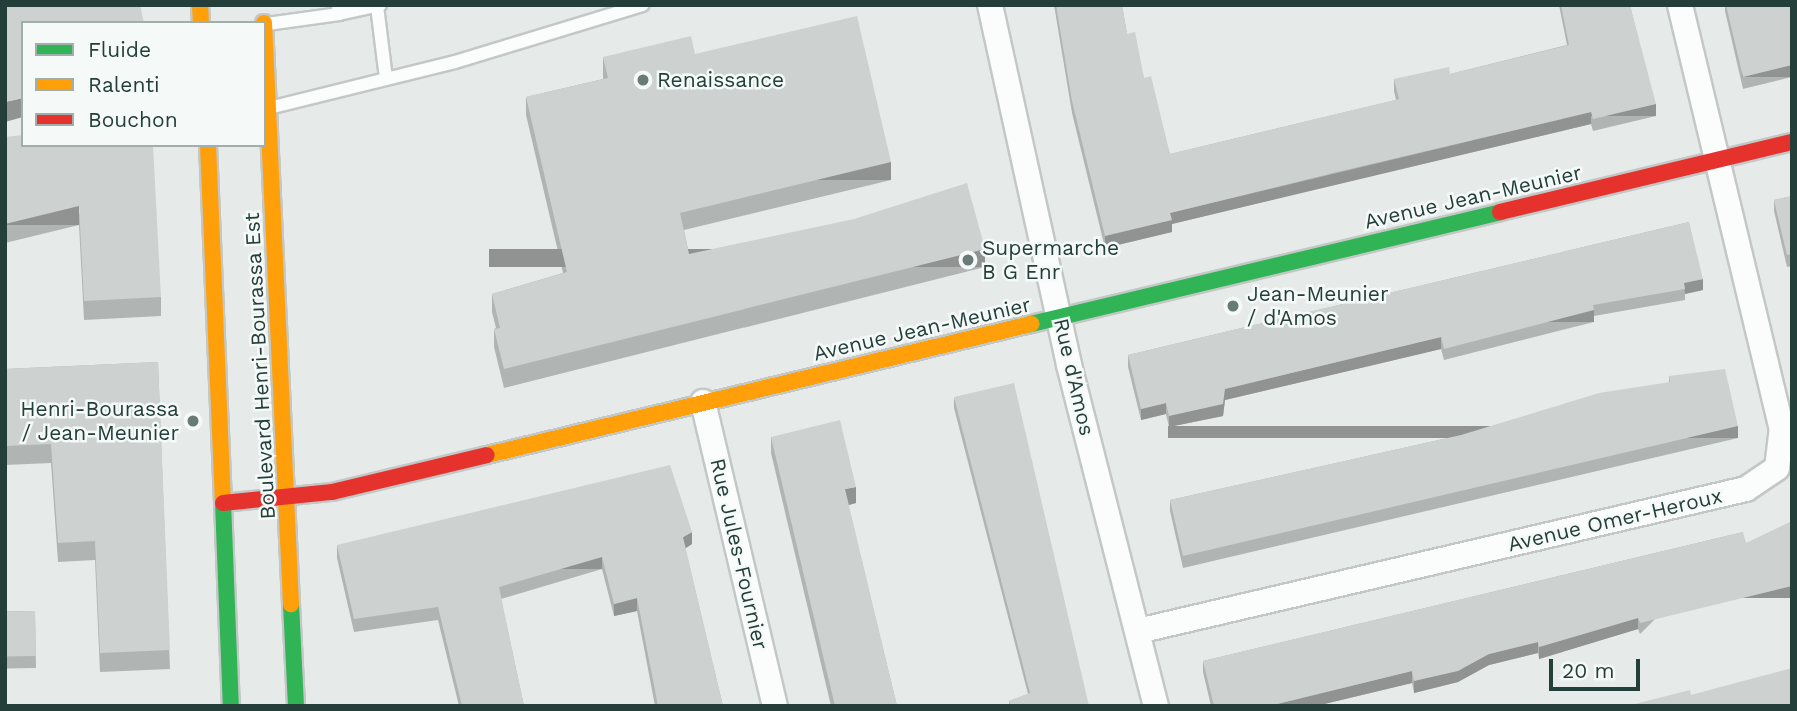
<!DOCTYPE html>
<style>
body{margin:0}
#map{position:relative;width:1797px;height:711px;overflow:hidden;background:#e6ebe9;font-family:"Work Sans",sans-serif}
div>[style]{position:absolute}
.roads{filter:drop-shadow(2px 0 #c3c8c6) drop-shadow(-2px 0 #c3c8c6) drop-shadow(0 2px #c3c8c6) drop-shadow(0 -2px #c3c8c6)}
.lane>*{height:12px;margin:-6px;padding:0 6px;transform-origin:6px;border-radius:6px;background:#fbfcfc}
.street>*{height:24px;margin:-12px;padding:0 12px;transform-origin:12px;border-radius:12px;background:#fbfcfc}
.fast>*{height:16px;margin:-8px;padding:0 8px;transform-origin:8px;border-radius:8px;background:#30b455}
.slow>*{height:16px;margin:-8px;padding:0 8px;transform-origin:8px;border-radius:8px;background:#ff9f0a}
.jam>*{height:16px;margin:-8px;padding:0 8px;transform-origin:8px;border-radius:8px;background:#e5322d}
.wall>*{inset:0;background:#b0b5b3;transform-origin:0 0}
.shaded-wall>*{inset:0;background:#909392;transform-origin:0 0}
.building>*{inset:0;background:#cdd2d0;transform-origin:0 0}
.dots>*{width:19px;height:19px;translate:-50% -50%;box-sizing:border-box;border:4px solid #f5faf8;border-radius:50%}
span{translate:-50% -50%;white-space:nowrap;text-align:center;line-height:1.15;-webkit-text-stroke:5px #f5faf8;paint-order:stroke}
.poi-label{font-size:21px;color:#243f3a}
.left{translate:0 -50%;text-align:left}
.right{translate:-100% -50%;text-align:right}
.street-label{font-size:21px;color:#243f3a}
.frame{position:absolute;inset:0;border:7px solid #243f3a;pointer-events:none}
.legend{position:absolute;left:21px;top:21px;width:245px;height:126px;box-sizing:border-box;background:#f5faf8;border:2px solid #a1afac;margin:0;padding:9px 12px;list-style:none;font-size:21px;color:#243f3a}
.legend li{display:flex;align-items:center;gap:14px;height:35px}
.legend b{width:35px;border:2px solid #a1afac}
.scale{position:absolute;left:1549px;top:659px;width:91px;height:32px;box-sizing:border-box;border:4px solid #243f3a;border-top:0;padding-left:9px;font-size:21px;line-height:24px;white-space:nowrap;color:#243f3a;-webkit-text-stroke:5px #f5faf8;paint-order:stroke}
</style>
<div id="map">
<div class="roads">
<div class="lane">
<div style="left:338px;top:5px;width:9px;rotate:84deg"></div>
<div style="left:339px;top:14px;width:42px;rotate:-12.4deg"></div>
<div style="left:377px;top:6px;width:73px;rotate:82.9deg"></div>
<div style="left:267px;top:24px;width:73px;rotate:-7.9deg"></div>
<div style="left:273px;top:107px;width:187px;rotate:-13.9deg"></div>
<div style="left:455px;top:62px;width:196px;rotate:-16.9deg"></div>
</div>
<div class="street">
<div style="left:990px;top:5px;width:369px;rotate:77.6deg"></div>
<div style="left:1069px;top:365px;width:352px;rotate:75.7deg"></div>
<div style="left:703px;top:402px;width:312px;rotate:76.7deg"></div>
<div style="left:1138px;top:631px;width:624px;rotate:-13.15deg"></div>
<div style="left:1746px;top:489px;width:37px;rotate:-34deg"></div>
<div style="left:1777px;top:468px;width:38px;rotate:-83deg"></div>
<div style="left:1782px;top:430px;width:437px;rotate:-103.5deg"></div>
</div>
<div class="fast">
<div style="left:1031px;top:324px;width:482px;rotate:-13.4deg"></div>
<div style="left:223px;top:502px;width:204px;rotate:87.8deg"></div>
<div style="left:291px;top:604px;width:102px;rotate:87.2deg"></div>
</div>
<div class="slow">
<div style="left:200px;top:5px;width:18px;rotate:87deg"></div>
<div style="left:264px;top:23px;width:582px;rotate:87.34deg"></div>
<div style="left:208px;top:145px;width:357px;rotate:87.6deg"></div>
<div style="left:487px;top:455px;width:560px;rotate:-13.54deg"></div>
</div>
<div class="jam">
<div style="left:1500px;top:212px;width:300px;rotate:-13.5deg"></div>
<div style="left:223px;top:503px;width:110px;rotate:-5.8deg"></div>
<div style="left:332px;top:492px;width:159px;rotate:-13.4deg"></div>
</div>
</div>
<div class="wall">
<div style="clip-path:polygon(1054px 5px,1122px 5px,1127px 34px,1144px 78px,1170px 154px,1396px 100px,1394px 91px,1394px 79px,1450px 74px,1567px 45px,1559px 5px,1630px 5px,1656px 116px,1593px 131px,1591px 124px,1333px 185px,1172px 224px,1172px 232px,1105px 248px,1072px 113px)"></div>
<div style="clip-path:polygon(1725px 5px,1792px 5px,1792px 77px,1743px 89px,1725px 11px)"></div>
<div style="clip-path:polygon(695px 54px,891px 180px,684px 230px,689px 254px,985px 267px,504px 388px,494px 347px,494px 329px,496px 328px,492px 312px,492px 294px,563px 273px,526px 115px,526px 97px,603px 79px,603px 57px)"></div>
<div style="clip-path:polygon(5px 137px,161px 297px,161px 316px,84px 320px,79px 225px,5px 243px)"></div>
<div style="clip-path:polygon(1792px 196px,1792px 266px,1787px 267px,1774px 211px,1774px 200px)"></div>
<div style="clip-path:polygon(1689px 222px,1703px 290px,1685px 294px,1685px 300px,1594px 316px,1594px 322px,1444px 360px,1441px 349px,1225px 400px,1223px 416px,1169px 427px,1166px 414px,1141px 420px,1128px 367px,1128px 355px)"></div>
<div style="clip-path:polygon(158px 362px,170px 669px,100px 672px,95px 560px,58px 562px,51px 463px,5px 465px,5px 369px)"></div>
<div style="clip-path:polygon(1669px 376px,1738px 438px,1183px 568px,1170px 511px,1170px 500px,1461px 435px,1669px 383px)"></div>
<div style="clip-path:polygon(954px 397px,1089px 706px,1009px 706px,1009px 701px,1028px 694px,954px 408px)"></div>
<div style="clip-path:polygon(771px 437px,856px 503px,848px 505px,897px 706px,831px 706px,771px 453px)"></div>
<div style="clip-path:polygon(1743px 532px,1640px 634px,1638px 629px,1539px 659px,1538px 653px,1489px 665px,1458px 682px,1414px 693px,1412px 683px,1316px 706px,1211px 706px,1203px 672px,1203px 661px)"></div>
<div style="clip-path:polygon(692px 544px,685px 548px,723px 706px,655px 706px,637px 611px,614px 616px,602px 569px,501px 599px,524px 706px,459px 706px,438px 620px,354px 632px,337px 558px,337px 545px)"></div>
<div style="left:35px;top:611px;width:57px;height:30px;rotate:89deg"></div>
</div>
<div class="shaded-wall">
<div style="left:1792px;top:65px;width:12px;height:50px;rotate:90deg"></div>
<div style="clip-path:polygon(23px 98px,23px 117px,5px 122px,5px 102px)"></div>
<div style="left:1656px;top:104px;width:12px;height:65px;rotate:90deg"></div>
<div style="clip-path:polygon(1591px 112px,1591px 124px,1172px 224px,1172px 232px,1105px 248px,1105px 236px,1170px 213px)"></div>
<div style="left:891px;top:162px;width:18px;height:217px;rotate:90deg"></div>
<div style="left:79px;top:206px;width:19px;height:76px;rotate:90deg"></div>
<div style="left:985px;top:249px;width:18px;height:496px;rotate:90deg"></div>
<div style="clip-path:polygon(1703px 279px,1703px 290px,1685px 294px,1684px 283px)"></div>
<div style="left:1594px;top:310px;width:12px;height:155px;rotate:90deg"></div>
<div style="clip-path:polygon(1441px 337px,1441px 349px,1225px 400px,1223px 416px,1169px 427px,1169px 416px,1225px 389px)"></div>
<div style="clip-path:polygon(1166px 403px,1166px 414px,1141px 420px,1141px 409px)"></div>
<div style="left:1738px;top:426px;width:12px;height:570px;rotate:90deg"></div>
<div style="clip-path:polygon(856px 487px,856px 503px,845px 506px,845px 489px)"></div>
<div style="clip-path:polygon(692px 532px,692px 544px,683px 550px,683px 537px)"></div>
<div style="left:602px;top:557px;width:12px;height:107px;rotate:90deg"></div>
<div style="left:1792px;top:586px;width:12px;height:156px;rotate:90deg"></div>
<div style="clip-path:polygon(637px 598px,637px 611px,614px 616px,614px 604px)"></div>
<div style="clip-path:polygon(1638px 618px,1638px 629px,1539px 659px,1539px 647px)"></div>
<div style="clip-path:polygon(1538px 642px,1538px 653px,1489px 665px,1458px 682px,1414px 693px,1414px 681px,1489px 654px)"></div>
<div style="clip-path:polygon(1412px 671px,1412px 683px,1316px 706px,1269px 706px)"></div>
</div>
<div class="building">
<div style="clip-path:polygon(5px 5px,140px 5px,144px 23px,23px 23px,23px 98px,5px 102px)"></div>
<div style="clip-path:polygon(1056px 5px,1122px 5px,1127px 34px,1135px 32px,1144px 78px,1151px 76px,1170px 154px,1399px 99px,1394px 79px,1449px 67px,1450px 74px,1569px 45px,1561px 5px,1630px 5px,1656px 104px,1593px 119px,1591px 112px,1333px 173px,1170px 213px,1172px 220px,1105px 236px,1072px 101px)"></div>
<div style="clip-path:polygon(1726px 5px,1792px 5px,1792px 65px,1743px 77px)"></div>
<div style="clip-path:polygon(857px 16px,891px 162px,680px 213px,689px 254px,854px 219px,967px 183px,985px 249px,504px 369px,494px 329px,500px 328px,492px 294px,567px 272px,526px 97px,608px 78px,603px 57px,691px 36px,695px 54px)"></div>
<div style="clip-path:polygon(23px 135px,23px 145px,153px 145px,161px 297px,84px 301px,79px 206px,5px 224px,5px 137px)"></div>
<div style="clip-path:polygon(1792px 196px,1792px 254px,1787px 255px,1774px 200px)"></div>
<div style="clip-path:polygon(1689px 222px,1703px 279px,1684px 283px,1685px 289px,1593px 305px,1594px 310px,1444px 349px,1441px 337px,1225px 389px,1223px 404px,1169px 416px,1166px 403px,1141px 409px,1128px 355px)"></div>
<div style="clip-path:polygon(158px 362px,170px 650px,100px 653px,95px 541px,58px 543px,51px 444px,5px 446px,5px 369px)"></div>
<div style="clip-path:polygon(1725px 369px,1738px 426px,1183px 556px,1170px 500px,1461px 435px,1599px 393px,1670px 382px,1669px 376px)"></div>
<div style="clip-path:polygon(1014px 383px,1089px 706px,1011px 706px,1009px 701px,1030px 693px,954px 397px)"></div>
<div style="clip-path:polygon(840px 420px,856px 487px,845px 489px,897px 706px,835px 706px,771px 437px)"></div>
<div style="clip-path:polygon(670px 465px,692px 532px,683px 537px,723px 706px,658px 706px,637px 598px,614px 604px,602px 557px,499px 587px,524px 706px,462px 706px,438px 607px,354px 619px,337px 545px)"></div>
<div style="clip-path:polygon(1792px 521px,1792px 586px,1640px 623px,1638px 618px,1539px 647px,1538px 642px,1489px 654px,1458px 671px,1414px 681px,1412px 671px,1269px 706px,1214px 706px,1203px 661px,1743px 532px,1746px 543px)"></div>
<div style="left:35px;top:611px;width:45px;height:30px;rotate:89deg"></div>
<div style="clip-path:polygon(1792px 668px,1792px 706px,1627px 706px,1690px 690px,1691px 695px)"></div>
</div>
<div class="dots">
<div style="left:643px;top:80px;background:#687b77"></div>
<div style="left:968px;top:260px;background:#687b77"></div>
<div style="left:1233px;top:306px;background:#687b77"></div>
<div style="left:193px;top:421px;background:#687b77"></div>
</div>
<div class="poi-label">
<span class="left" style="left:657px;top:80px">Renaissance</span>
<span class="left" style="left:982px;top:260px">Supermarche<br>B G Enr</span>
<span class="left" style="left:1247px;top:306px">Jean-Meunier<br>/ d'Amos</span>
<span class="right" style="left:179px;top:421px">Henri-Bourassa<br>/ Jean-Meunier</span>
</div>
<div class="street-label">
<span style="left:1473px;top:197px;rotate:-13deg">Avenue Jean-Meunier</span>
<span style="left:922px;top:329px;rotate:-13deg">Avenue Jean-Meunier</span>
<span style="left:260px;top:366px;rotate:-93deg">Boulevard Henri-Bourassa Est</span>
<span style="left:1074px;top:377px;rotate:77deg">Rue d'Amos</span>
<span style="left:1615px;top:520px;rotate:-13deg">Avenue Omer-Heroux</span>
<span style="left:739px;top:554px;rotate:77deg">Rue Jules-Fournier</span>
</div>
<div class="frame"></div>
<ul class="legend">
<li><b style="height:9px;background:#30b455"></b>Fluide</li>
<li><b style="height:9px;background:#ff9f0a"></b>Ralenti</li>
<li><b style="height:9px;background:#e5322d"></b>Bouchon</li>
</ul>
<div class="scale">20 m</div>
</div>
